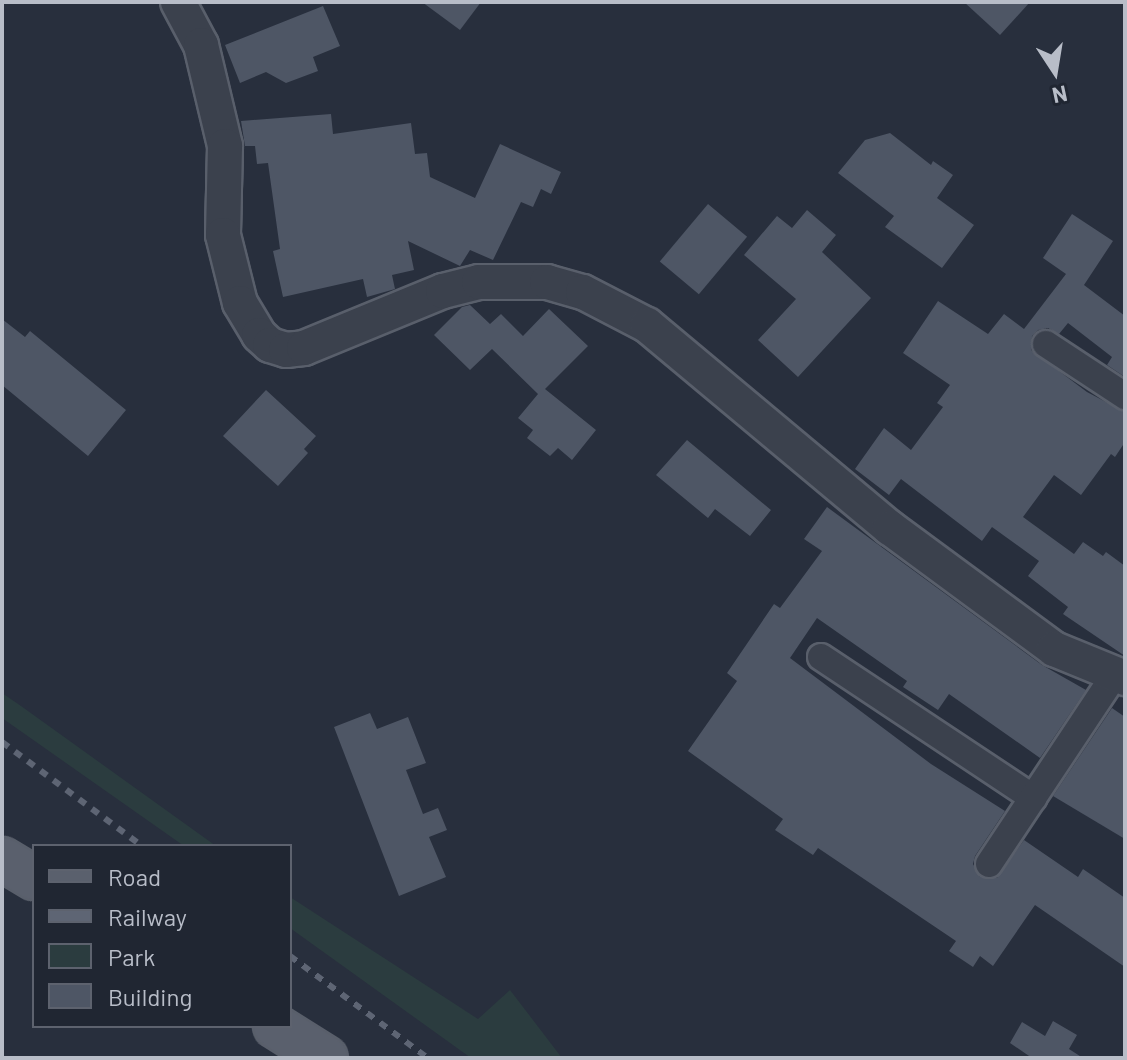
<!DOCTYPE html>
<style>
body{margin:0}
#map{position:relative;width:1127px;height:1060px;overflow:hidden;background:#282f3d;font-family:Barlow,sans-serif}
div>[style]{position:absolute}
.green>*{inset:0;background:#2b3c3f}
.building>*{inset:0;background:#4e5665;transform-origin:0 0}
.roads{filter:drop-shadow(2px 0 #595f6b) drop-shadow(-2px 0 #595f6b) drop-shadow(0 2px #595f6b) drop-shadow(0 -2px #595f6b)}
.minor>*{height:26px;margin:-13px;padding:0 13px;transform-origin:13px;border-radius:13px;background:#3b414d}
.tertiary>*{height:34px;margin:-17px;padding:0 17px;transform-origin:17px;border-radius:17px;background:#3b414d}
.primary>*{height:42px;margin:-21px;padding:0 21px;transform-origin:21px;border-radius:21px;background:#5a606d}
.rail>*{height:6px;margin-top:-3px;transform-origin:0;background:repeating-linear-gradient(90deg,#5e6574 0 8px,transparent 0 16px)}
span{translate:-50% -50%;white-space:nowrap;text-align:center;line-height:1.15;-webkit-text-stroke:6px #202632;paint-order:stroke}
.frame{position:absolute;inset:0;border:4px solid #b8bdc8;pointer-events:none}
.legend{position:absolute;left:32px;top:844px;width:260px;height:184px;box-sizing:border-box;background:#202632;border:2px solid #5d626e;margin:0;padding:10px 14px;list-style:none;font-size:24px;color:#b8bdc8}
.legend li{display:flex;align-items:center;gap:16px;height:40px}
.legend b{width:40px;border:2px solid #5d626e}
.north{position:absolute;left:1015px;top:32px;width:80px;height:80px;-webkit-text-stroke:6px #202632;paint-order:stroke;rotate:168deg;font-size:22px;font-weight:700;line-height:32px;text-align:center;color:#b8bdc8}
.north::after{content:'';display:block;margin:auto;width:28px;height:36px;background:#b8bdc8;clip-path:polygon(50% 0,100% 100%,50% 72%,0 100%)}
</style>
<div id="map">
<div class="green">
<div style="clip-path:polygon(2px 693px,21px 706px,216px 846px,184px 846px,2px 718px)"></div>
<div style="clip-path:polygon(290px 897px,478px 1019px,510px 990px,562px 1058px,471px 1058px,290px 928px)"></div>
</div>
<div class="building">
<div style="clip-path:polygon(422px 2px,481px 2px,460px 30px)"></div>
<div style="clip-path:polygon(964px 2px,1030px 2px,1000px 35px)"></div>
<div style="clip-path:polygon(323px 6px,340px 46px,313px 57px,318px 71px,286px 83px,266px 72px,240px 83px,225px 45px)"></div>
<div style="clip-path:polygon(331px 114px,333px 134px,411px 123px,415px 154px,427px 153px,430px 177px,475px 198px,500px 144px,561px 172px,551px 194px,541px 189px,533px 207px,521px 202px,493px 260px,470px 250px,460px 266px,408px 241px,414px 270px,392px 275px,395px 289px,367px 297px,363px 279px,283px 297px,273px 251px,280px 249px,268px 163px,257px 164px,255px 146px,245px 146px,241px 121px)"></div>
<div style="clip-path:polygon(890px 133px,931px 165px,933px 161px,953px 175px,937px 198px,974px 225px,942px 268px,885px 227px,894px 216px,838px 173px,865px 140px)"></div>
<div style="left:708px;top:204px;width:51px;height:75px;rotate:40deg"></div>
<div style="clip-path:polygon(807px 210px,836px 235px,822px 252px,871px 298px,798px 377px,758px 340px,796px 299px,744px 255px,777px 216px,792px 228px)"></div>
<div style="clip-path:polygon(1072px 214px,1113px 241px,1084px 285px,1125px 316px,1125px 377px,1107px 365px,1112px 357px,1068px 323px,1059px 334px,1048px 328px,1038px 330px,1032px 336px,1031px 350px,1087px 392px,1125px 412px,1125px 442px,1115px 457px,1111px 454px,1081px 495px,1054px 475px,1023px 517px,1074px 554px,1083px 542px,1103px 556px,1106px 552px,1125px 566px,1125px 656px,1063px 614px,1068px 607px,1028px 576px,1039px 561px,992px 527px,982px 541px,901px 479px,889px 495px,855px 469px,884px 428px,911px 450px,943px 407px,937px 403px,950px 385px,903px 353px,938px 301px,988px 334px,1004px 314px,1024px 329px,1066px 274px,1043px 258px)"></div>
<div style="clip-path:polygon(470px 305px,490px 324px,501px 314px,523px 336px,549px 309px,588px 346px,545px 389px,596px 430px,572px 460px,558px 448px,550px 456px,527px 438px,533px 430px,518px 418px,538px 394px,492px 349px,470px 370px,434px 335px,462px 307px)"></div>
<div style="clip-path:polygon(2px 319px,25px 337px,30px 331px,126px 410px,88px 456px,2px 385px)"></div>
<div style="clip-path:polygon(266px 390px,316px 436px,304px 449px,308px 453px,278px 486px,223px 436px)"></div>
<div style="clip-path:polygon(687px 440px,771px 510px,750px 536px,715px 509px,708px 518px,656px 475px)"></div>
<div style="clip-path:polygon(827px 507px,1042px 665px,1086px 690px,1040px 758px,949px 694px,938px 710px,903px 687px,907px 681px,817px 618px,790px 658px,931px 764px,1005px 811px,975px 856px,973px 864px,980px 877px,997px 878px,1024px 840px,1078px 877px,1083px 869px,1125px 898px,1125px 967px,1035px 905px,993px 966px,980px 956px,973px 967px,949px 951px,956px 941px,818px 848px,813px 855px,775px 830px,783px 819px,688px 751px,737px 681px,727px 673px,774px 604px,780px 608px,822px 551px,804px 539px)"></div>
<div style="clip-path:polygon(1112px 708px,1125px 717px,1125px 839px,1053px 796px)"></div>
<div style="clip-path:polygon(370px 713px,377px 729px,408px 717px,426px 763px,406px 770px,423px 814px,438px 808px,447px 830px,429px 837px,446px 877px,399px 896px,334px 727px)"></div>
<div style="clip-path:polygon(1053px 1021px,1077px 1035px,1069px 1049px,1083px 1058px,1032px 1058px,1010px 1043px,1022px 1022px,1045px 1036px)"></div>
</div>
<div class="roads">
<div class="minor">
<div style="left:1046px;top:344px;width:95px;rotate:33.4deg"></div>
<div style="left:821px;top:657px;width:255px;rotate:33.6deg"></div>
<div style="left:989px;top:864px;width:226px;rotate:-56.4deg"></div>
</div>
<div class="tertiary">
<div style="left:178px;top:2px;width:49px;rotate:61.9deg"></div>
<div style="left:201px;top:45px;width:104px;rotate:76.6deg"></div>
<div style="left:225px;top:146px;width:89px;rotate:91.3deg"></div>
<div style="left:223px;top:235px;width:70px;rotate:76deg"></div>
<div style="left:240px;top:303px;width:37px;rotate:59deg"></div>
<div style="left:259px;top:335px;width:15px;rotate:42deg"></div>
<div style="left:270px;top:345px;width:17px;rotate:17deg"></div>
<div style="left:286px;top:350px;width:18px;rotate:-6deg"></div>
<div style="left:304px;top:348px;width:150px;rotate:-22.3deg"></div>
<div style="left:443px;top:291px;width:37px;rotate:-14deg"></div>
<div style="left:479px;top:282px;width:68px"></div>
<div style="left:547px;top:282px;width:37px;rotate:16deg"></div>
<div style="left:583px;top:292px;width:72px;rotate:27.3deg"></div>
<div style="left:647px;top:325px;width:317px;rotate:39.9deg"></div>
<div style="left:890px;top:528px;width:204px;rotate:36.4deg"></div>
<div style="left:1054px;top:649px;width:77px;rotate:22.2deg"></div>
</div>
<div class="primary">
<div style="left:2px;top:859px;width:37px;rotate:31deg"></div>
<div style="left:275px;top:1026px;width:60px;rotate:32.1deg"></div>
</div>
</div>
<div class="rail">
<div style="left:2px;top:742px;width:174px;rotate:36.6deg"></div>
<div style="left:290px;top:956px;width:172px;rotate:36.5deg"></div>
</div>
<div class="frame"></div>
<ul class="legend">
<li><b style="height:10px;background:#5a606d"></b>Road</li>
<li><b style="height:10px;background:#5e6574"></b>Railway</li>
<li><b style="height:22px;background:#2b3c3f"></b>Park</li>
<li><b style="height:22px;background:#4e5665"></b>Building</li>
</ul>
<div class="north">N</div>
</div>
